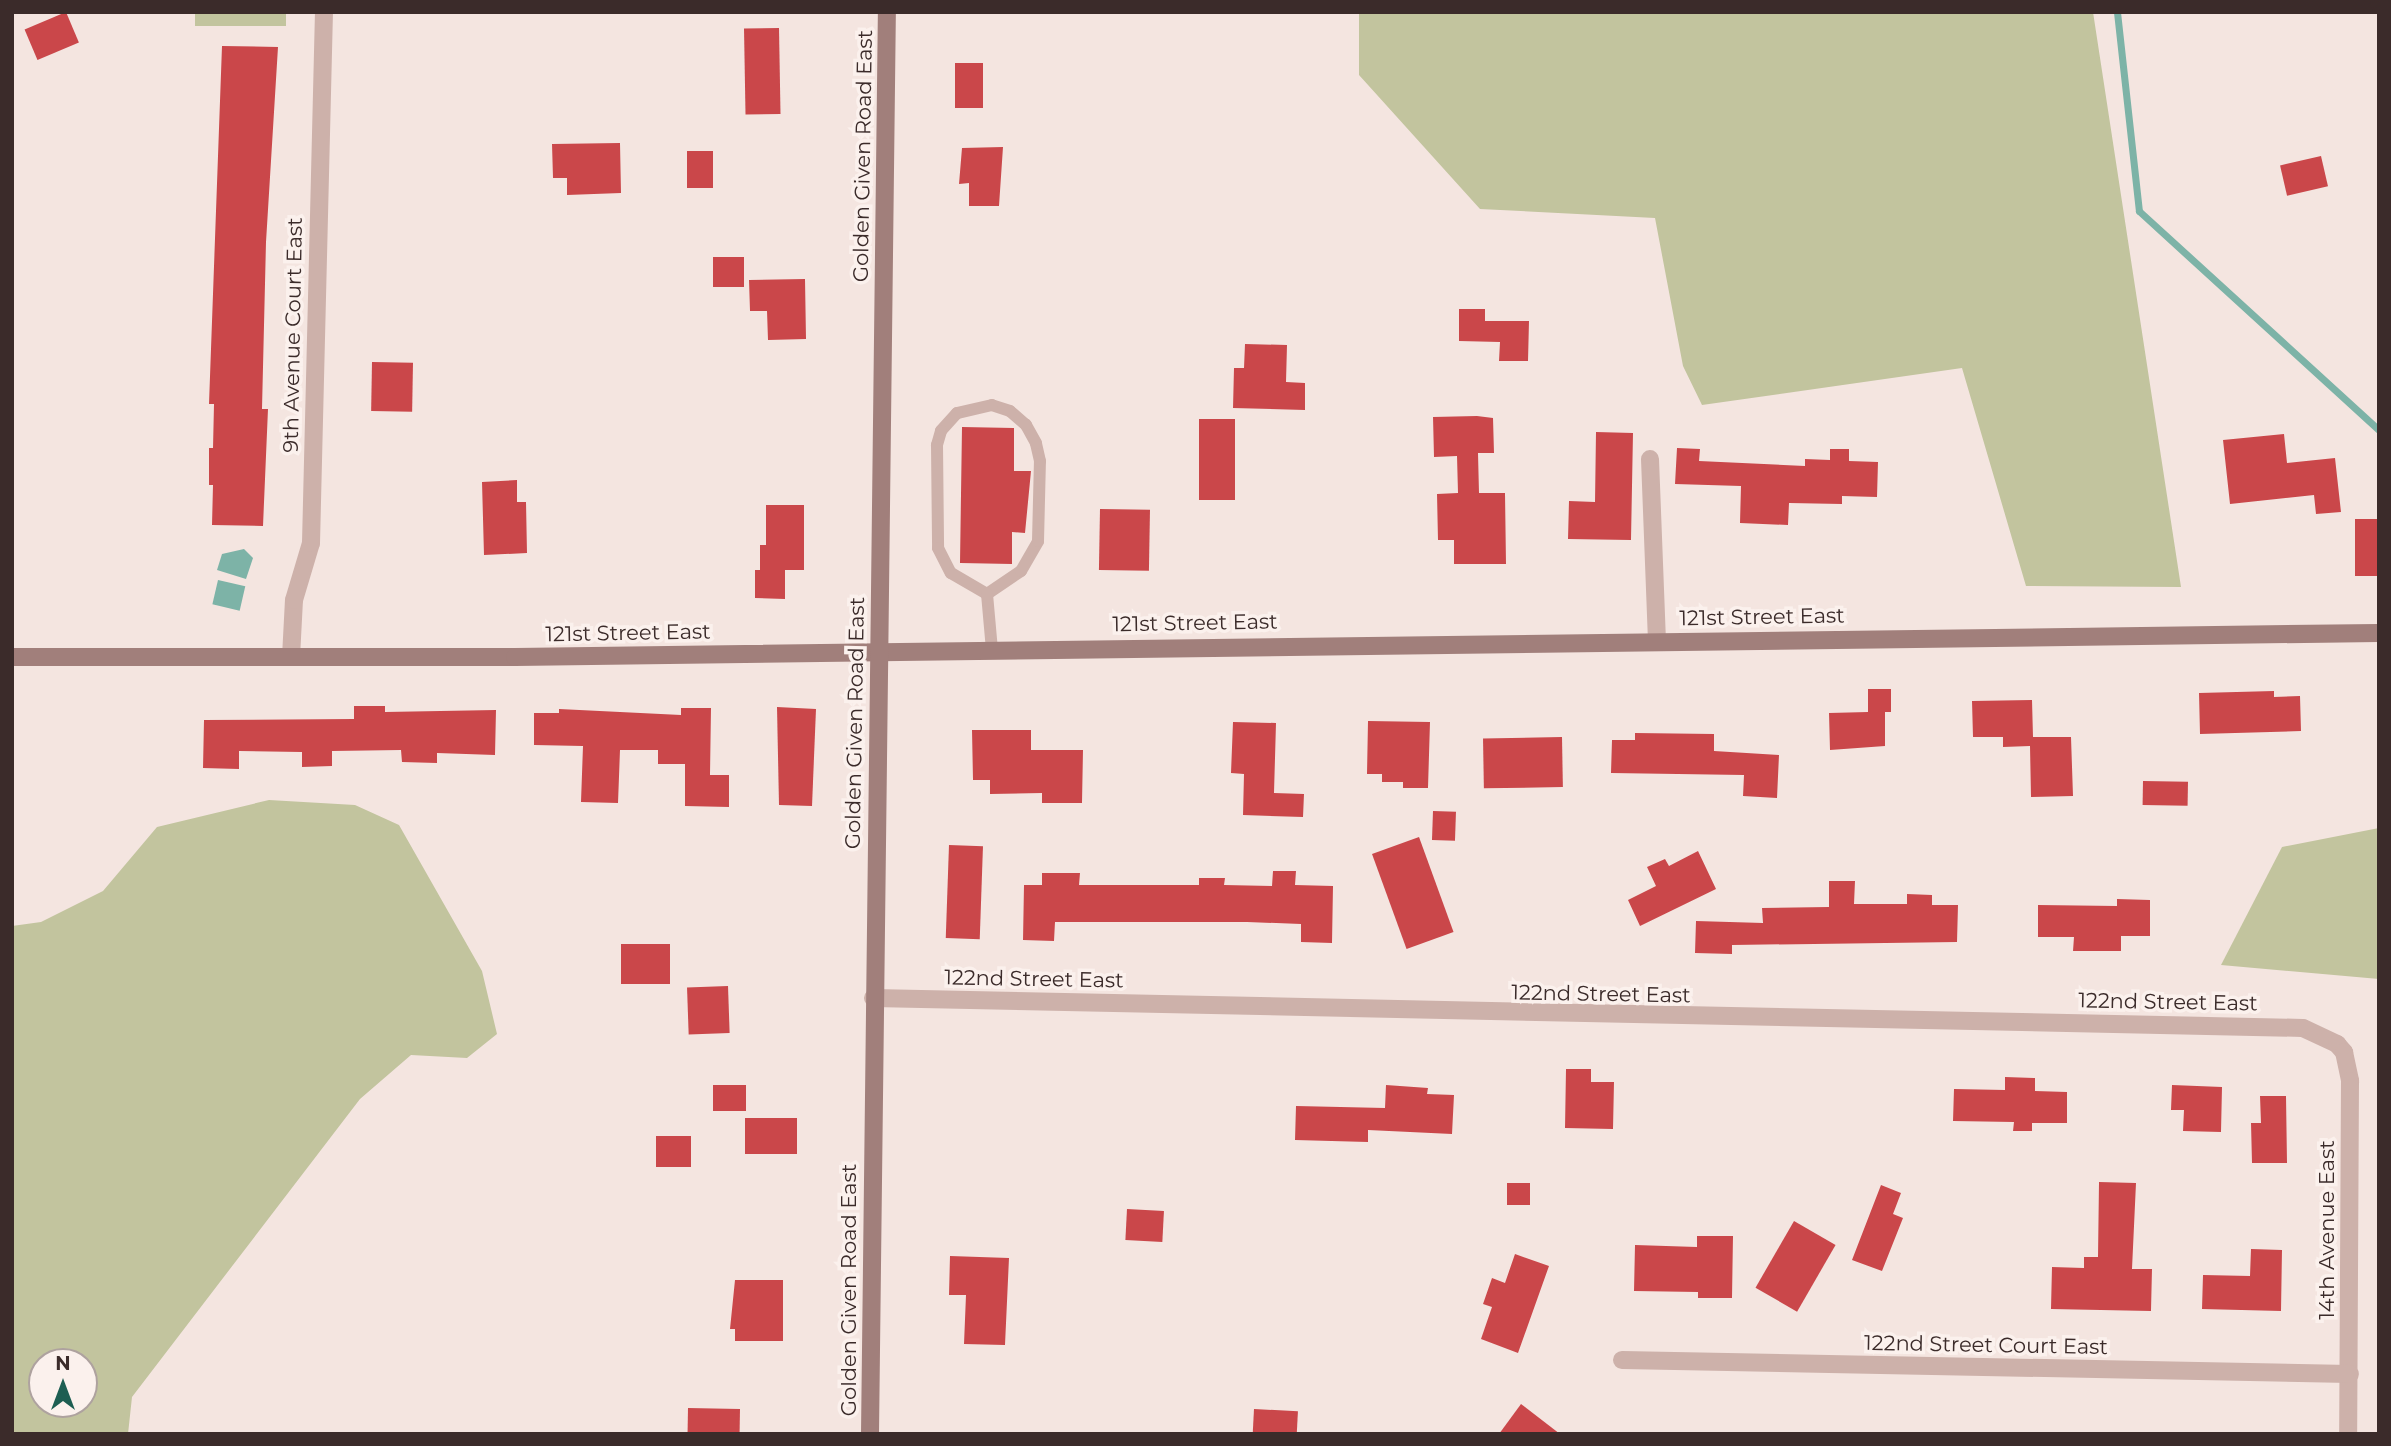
<!DOCTYPE html>
<style>
body{margin:0}
#map{position:relative;width:2391px;height:1446px;overflow:hidden;background:#f4e5e0;font-family:Montserrat,sans-serif}
div>[style]{position:absolute}
.green>*{inset:0;background:#c2c49e;transform-origin:0 0}
.water>*{inset:0;background:#7db3a7;transform-origin:0 0}
.stream>*{height:7px;margin:-3.5px;padding:0 3.5px;transform-origin:3.5px;border-radius:3.5px;background:#7db3a7}
.building>*{inset:0;background:#ca474a;transform-origin:0 0}
.lane>*{height:12px;margin:-6px;padding:0 6px;transform-origin:6px;border-radius:6px;background:#cdb1aa}
.street>*{height:18px;margin:-9px;padding:0 9px;transform-origin:9px;border-radius:9px;background:#cdb1aa}
.secondary>*{height:18px;margin:-9px;padding:0 9px;transform-origin:9px;border-radius:9px;background:#a17f7b}
span{translate:-50% -50%;white-space:nowrap;text-align:center;line-height:1.15;-webkit-text-stroke:7px #fbf1ed;paint-order:stroke}
.street-label{font-size:21px;color:#3b2b2a}
.frame{position:absolute;inset:0;border:14px solid #3b2b2a;pointer-events:none}
.north{position:absolute;left:28px;top:1348px;width:70px;height:70px;box-sizing:border-box;background:#fbf1ed;border:2px solid #aea29f;border-radius:50%;rotate:0deg;font-size:19px;font-weight:700;line-height:28px;text-align:center;color:#3b2b2a}
.north::after{content:'';display:block;margin:auto;width:24px;height:32px;background:#1d5e52;clip-path:polygon(50% 0,100% 100%,50% 72%,0 100%)}
</style>
<div id="map">
<div class="green">
<div style="left:195px;top:12px;width:91px;height:14px"></div>
<div style="clip-path:polygon(1359px 12px,2093px 12px,2181px 587px,2026px 586px,1962px 368px,1702px 405px,1683px 366px,1655px 218px,1480px 209px,1359px 75px)"></div>
<div style="clip-path:polygon(evenodd,269px 800px,355px 805px,399px 825px,482px 971px,497px 1034px,467px 1058px,411px 1055px,360px 1099px,132px 1397px,128px 1434px,12px 1434px,12px 926px,41px 922px,103px 891px,157px 827px,269px 800px,42px 1362px,84px 1362px,84px 1404px,42px 1404px,42px 1362px)"></div>
<div style="clip-path:polygon(2379px 828px,2379px 979px,2221px 965px,2282px 847px)"></div>
</div>
<div class="water">
<div style="clip-path:polygon(244px 549px,253px 558px,246px 579px,217px 570px,222px 554px)"></div>
<div style="left:218px;top:580px;width:28px;height:25px;rotate:13deg"></div>
</div>
<div class="stream">
<div style="left:2117px;top:12px;width:200px;rotate:83.7deg"></div>
<div style="left:2139px;top:211px;width:325px;rotate:42.4deg"></div>
</div>
<div class="building">
<div style="left:66px;top:12px;width:33px;height:45px;rotate:67deg"></div>
<div style="left:779px;top:28px;width:86px;height:35px;rotate:89deg"></div>
<div style="clip-path:polygon(222px 46px,278px 47px,266px 242px,262px 409px,268px 409px,263px 526px,212px 525px,213px 485px,209px 485px,209px 448px,213px 448px,214px 404px,209px 404px)"></div>
<div style="left:955px;top:63px;width:28px;height:45px"></div>
<div style="clip-path:polygon(620px 143px,621px 193px,567px 195px,567px 178px,553px 178px,552px 144px)"></div>
<div style="clip-path:polygon(1003px 147px,999px 206px,969px 206px,969px 183px,959px 184px,962px 148px)"></div>
<div style="left:687px;top:151px;width:26px;height:37px"></div>
<div style="left:2321px;top:156px;width:31px;height:42px;rotate:77deg"></div>
<div style="left:744px;top:257px;width:30px;height:31px;rotate:90deg"></div>
<div style="clip-path:polygon(805px 279px,806px 339px,768px 340px,767px 311px,750px 311px,749px 280px)"></div>
<div style="clip-path:polygon(1459px 309px,1485px 309px,1485px 321px,1529px 321px,1528px 361px,1499px 361px,1500px 342px,1459px 341px)"></div>
<div style="clip-path:polygon(1245px 344px,1287px 345px,1286px 382px,1305px 383px,1305px 410px,1233px 408px,1234px 368px,1244px 368px)"></div>
<div style="left:372px;top:362px;width:41px;height:49px;rotate:1deg"></div>
<div style="clip-path:polygon(1477px 416px,1493px 418px,1494px 453px,1478px 453px,1479px 493px,1505px 493px,1506px 564px,1454px 564px,1454px 540px,1438px 540px,1437px 494px,1458px 493px,1457px 456px,1434px 457px,1433px 417px)"></div>
<div style="left:1199px;top:419px;width:36px;height:81px"></div>
<div style="clip-path:polygon(962px 427px,1014px 428px,1014px 471px,1031px 471px,1025px 533px,1012px 532px,1012px 564px,960px 563px)"></div>
<div style="clip-path:polygon(1596px 432px,1633px 433px,1631px 540px,1568px 539px,1569px 501px,1595px 502px)"></div>
<div style="clip-path:polygon(2284px 434px,2287px 463px,2335px 458px,2341px 512px,2316px 514px,2314px 495px,2230px 504px,2223px 440px)"></div>
<div style="clip-path:polygon(1677px 448px,1700px 449px,1699px 461px,1805px 466px,1805px 459px,1830px 460px,1830px 449px,1849px 449px,1849px 461px,1878px 462px,1877px 497px,1842px 496px,1842px 504px,1789px 503px,1788px 525px,1740px 523px,1741px 486px,1675px 484px)"></div>
<div style="clip-path:polygon(517px 480px,517px 502px,526px 502px,527px 553px,484px 555px,482px 482px)"></div>
<div style="clip-path:polygon(766px 505px,804px 505px,804px 570px,785px 570px,785px 599px,755px 598px,755px 570px,760px 570px,760px 545px,766px 545px)"></div>
<div style="left:1100px;top:509px;width:50px;height:61px;rotate:1deg"></div>
<div style="left:2379px;top:519px;width:57px;height:24px;rotate:90deg"></div>
<div style="clip-path:polygon(1868px 689px,1891px 689px,1891px 712px,1885px 712px,1885px 746px,1830px 750px,1829px 713px,1868px 712px)"></div>
<div style="clip-path:polygon(2274px 691px,2274px 697px,2300px 696px,2301px 731px,2200px 734px,2199px 693px)"></div>
<div style="clip-path:polygon(2032px 700px,2033px 737px,2071px 737px,2073px 796px,2031px 797px,2030px 746px,2003px 747px,2003px 737px,1973px 737px,1972px 701px)"></div>
<div style="clip-path:polygon(354px 706px,385px 706px,385px 712px,496px 710px,495px 755px,437px 753px,437px 763px,402px 762px,401px 750px,332px 751px,332px 766px,302px 767px,302px 752px,239px 751px,239px 769px,203px 768px,204px 720px,354px 719px)"></div>
<div style="clip-path:polygon(777px 707px,816px 709px,812px 806px,779px 805px)"></div>
<div style="clip-path:polygon(681px 708px,711px 708px,710px 775px,729px 775px,729px 807px,685px 806px,685px 764px,658px 764px,658px 750px,620px 750px,618px 803px,581px 802px,583px 746px,534px 745px,534px 713px,559px 713px,559px 709px,681px 715px)"></div>
<div style="clip-path:polygon(1368px 721px,1430px 722px,1428px 788px,1403px 788px,1403px 782px,1382px 782px,1382px 774px,1367px 774px)"></div>
<div style="clip-path:polygon(1233px 722px,1276px 723px,1274px 793px,1304px 794px,1303px 817px,1243px 815px,1244px 774px,1231px 773px)"></div>
<div style="clip-path:polygon(972px 730px,1031px 730px,1031px 750px,1083px 750px,1082px 803px,1042px 803px,1042px 793px,990px 794px,990px 780px,973px 780px)"></div>
<div style="clip-path:polygon(1635px 733px,1714px 734px,1714px 751px,1779px 755px,1777px 798px,1743px 796px,1744px 775px,1611px 773px,1612px 740px,1635px 740px)"></div>
<div style="left:1562px;top:737px;width:50px;height:79px;rotate:89deg"></div>
<div style="left:2143px;top:781px;width:45px;height:24px;rotate:1deg"></div>
<div style="left:1433px;top:811px;width:23px;height:29px;rotate:2deg"></div>
<div style="left:1419px;top:837px;width:101px;height:50px;rotate:70deg"></div>
<div style="left:949px;top:845px;width:34px;height:93px;rotate:2deg"></div>
<div style="clip-path:polygon(1698px 851px,1716px 889px,1640px 926px,1628px 900px,1656px 886px,1647px 867px,1665px 859px,1669px 866px)"></div>
<div style="clip-path:polygon(1273px 871px,1296px 871px,1295px 885px,1333px 886px,1332px 943px,1301px 942px,1301px 924px,1247px 922px,1055px 922px,1054px 941px,1023px 940px,1024px 885px,1042px 885px,1042px 873px,1080px 873px,1079px 885px,1199px 885px,1199px 878px,1225px 878px,1224px 885px,1272px 886px)"></div>
<div style="clip-path:polygon(1829px 881px,1855px 881px,1854px 904px,1907px 904px,1907px 894px,1932px 895px,1932px 905px,1958px 905px,1957px 942px,1732px 945px,1732px 954px,1695px 953px,1696px 921px,1763px 923px,1762px 908px,1829px 907px)"></div>
<div style="clip-path:polygon(2117px 899px,2150px 900px,2150px 936px,2121px 936px,2121px 951px,2073px 951px,2074px 937px,2038px 937px,2038px 905px,2117px 906px)"></div>
<div style="left:670px;top:944px;width:40px;height:49px;rotate:90deg"></div>
<div style="left:728px;top:986px;width:47px;height:41px;rotate:88deg"></div>
<div style="clip-path:polygon(1566px 1069px,1591px 1069px,1591px 1082px,1614px 1082px,1613px 1129px,1565px 1128px)"></div>
<div style="clip-path:polygon(2005px 1077px,2035px 1078px,2035px 1091px,2067px 1092px,2067px 1123px,2032px 1123px,2032px 1131px,2013px 1131px,2014px 1122px,1953px 1121px,1954px 1089px,2005px 1090px)"></div>
<div style="left:713px;top:1085px;width:33px;height:26px"></div>
<div style="clip-path:polygon(1386px 1085px,1428px 1088px,1427px 1094px,1454px 1095px,1452px 1134px,1368px 1130px,1368px 1142px,1295px 1140px,1296px 1106px,1385px 1108px)"></div>
<div style="clip-path:polygon(2172px 1085px,2222px 1087px,2221px 1132px,2183px 1131px,2184px 1110px,2171px 1110px)"></div>
<div style="clip-path:polygon(2260px 1096px,2286px 1096px,2287px 1163px,2252px 1163px,2251px 1123px,2261px 1123px)"></div>
<div style="left:797px;top:1118px;width:36px;height:52px;rotate:90deg"></div>
<div style="left:656px;top:1136px;width:35px;height:31px"></div>
<div style="clip-path:polygon(2099px 1182px,2136px 1183px,2132px 1269px,2152px 1269px,2151px 1311px,2051px 1309px,2052px 1267px,2084px 1268px,2084px 1257px,2098px 1257px)"></div>
<div style="left:1507px;top:1183px;width:23px;height:22px"></div>
<div style="clip-path:polygon(1881px 1185px,1901px 1193px,1893px 1214px,1903px 1218px,1882px 1271px,1852px 1260px)"></div>
<div style="left:1127px;top:1209px;width:37px;height:31px;rotate:3deg"></div>
<div style="left:1794px;top:1221px;width:48px;height:77px;rotate:30deg"></div>
<div style="clip-path:polygon(1697px 1236px,1733px 1236px,1732px 1298px,1698px 1298px,1698px 1292px,1634px 1291px,1635px 1245px,1697px 1247px)"></div>
<div style="clip-path:polygon(2251px 1249px,2282px 1250px,2281px 1311px,2202px 1309px,2203px 1275px,2250px 1276px)"></div>
<div style="clip-path:polygon(1515px 1254px,1549px 1266px,1518px 1353px,1481px 1339px,1492px 1307px,1483px 1304px,1492px 1278px,1505px 1283px)"></div>
<div style="clip-path:polygon(950px 1256px,1009px 1258px,1005px 1345px,964px 1344px,966px 1295px,949px 1295px)"></div>
<div style="clip-path:polygon(735px 1280px,783px 1280px,783px 1341px,735px 1341px,735px 1329px,730px 1329px)"></div>
<div style="clip-path:polygon(1521px 1404px,1560px 1434px,1499px 1434px)"></div>
<div style="left:688px;top:1408px;width:52px;height:26px;rotate:1deg"></div>
<div style="left:1254px;top:1409px;width:44px;height:25px;rotate:3deg"></div>
</div>
<div class="lane">
<div style="left:987px;top:594px;width:41px;rotate:-34.1deg"></div>
<div style="left:1021px;top:571px;width:34px;rotate:-60deg"></div>
<div style="left:1038px;top:541px;width:80px;rotate:-88.6deg"></div>
<div style="left:1040px;top:461px;width:18px;rotate:-103deg"></div>
<div style="left:1036px;top:443px;width:21px;rotate:-119deg"></div>
<div style="left:1026px;top:425px;width:21px;rotate:-139deg"></div>
<div style="left:1010px;top:411px;width:19px;rotate:-162deg"></div>
<div style="left:992px;top:405px;width:36px;rotate:167deg"></div>
<div style="left:957px;top:413px;width:24px;rotate:132deg"></div>
<div style="left:941px;top:431px;width:15px;rotate:106deg"></div>
<div style="left:937px;top:445px;width:103px;rotate:89.4deg"></div>
<div style="left:938px;top:548px;width:28px;rotate:63deg"></div>
<div style="left:951px;top:573px;width:42px;rotate:30.3deg"></div>
<div style="left:987px;top:594px;width:56px;rotate:84.9deg"></div>
</div>
<div class="street">
<div style="left:1650px;top:459px;width:182px;rotate:87.8deg"></div>
<div style="left:291px;top:657px;width:57px;rotate:-87deg"></div>
<div style="left:294px;top:600px;width:59px;rotate:-73.4deg"></div>
<div style="left:311px;top:543px;width:531px;rotate:-88.6deg"></div>
<div style="left:873px;top:998px;width:1430px;rotate:1.2deg"></div>
<div style="left:2303px;top:1028px;width:38px;rotate:25deg"></div>
<div style="left:2337px;top:1044px;width:11px;rotate:49deg"></div>
<div style="left:2344px;top:1052px;width:30px;rotate:78deg"></div>
<div style="left:2350px;top:1081px;width:353px;rotate:90.3deg"></div>
<div style="left:1622px;top:1360px;width:728px;rotate:1.1deg"></div>
</div>
<div class="secondary">
<div style="left:12px;top:657px;width:503px"></div>
<div style="left:515px;top:657px;width:1864px;rotate:-0.74deg"></div>
<div style="left:870px;top:1434px;width:1422px;rotate:-89.32deg"></div>
</div>
<div class="street-label">
<span style="left:863px;top:156px;rotate:-89deg">Golden Given Road East</span>
<span style="left:293px;top:335px;rotate:-89deg">9th Avenue Court East</span>
<span style="left:1762px;top:617px;rotate:-1deg">121st Street East</span>
<span style="left:1195px;top:623px;rotate:-1deg">121st Street East</span>
<span style="left:628px;top:633px;rotate:-1deg">121st Street East</span>
<span style="left:855px;top:723px;rotate:-89deg">Golden Given Road East</span>
<span style="left:1034px;top:979px;rotate:1deg">122nd Street East</span>
<span style="left:1601px;top:994px;rotate:1deg">122nd Street East</span>
<span style="left:2168px;top:1002px;rotate:1deg">122nd Street East</span>
<span style="left:2327px;top:1230px;rotate:-90deg">14th Avenue East</span>
<span style="left:849px;top:1290px;rotate:-90deg">Golden Given Road East</span>
<span style="left:1986px;top:1345px;rotate:1deg">122nd Street Court East</span>
</div>
<div class="frame"></div>
<div class="north">N</div>
</div>
